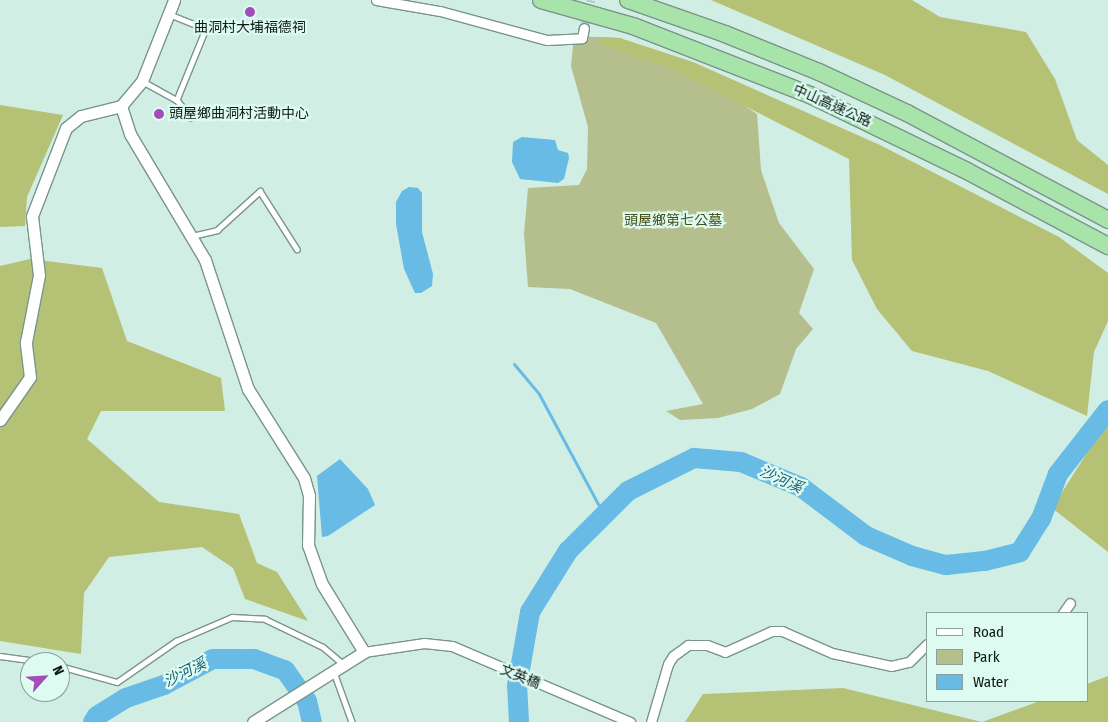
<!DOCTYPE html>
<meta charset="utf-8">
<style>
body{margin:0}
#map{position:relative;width:1108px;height:722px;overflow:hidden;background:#d0eee4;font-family:"Fira Sans Condensed","Noto Sans TC",sans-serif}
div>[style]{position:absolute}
.green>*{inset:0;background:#b5be8d}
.forest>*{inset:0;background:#b5c174}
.water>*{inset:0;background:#67bbe4}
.stream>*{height:3px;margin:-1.5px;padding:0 1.5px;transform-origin:1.5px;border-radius:1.5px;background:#67bbe4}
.river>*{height:20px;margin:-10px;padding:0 10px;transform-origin:10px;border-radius:10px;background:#67bbe4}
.minor-tunnel>*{height:9px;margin-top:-4.5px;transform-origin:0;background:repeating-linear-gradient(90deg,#b3cec5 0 9px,transparent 0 13.5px)}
.roads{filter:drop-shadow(1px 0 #79948c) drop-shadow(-1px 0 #79948c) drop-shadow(0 1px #79948c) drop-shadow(0 -1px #79948c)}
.service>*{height:4.5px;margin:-2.25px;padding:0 2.25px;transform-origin:2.25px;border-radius:2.25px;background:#fff}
.minor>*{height:9px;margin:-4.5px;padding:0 4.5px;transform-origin:4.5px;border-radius:4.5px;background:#fff}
.tertiary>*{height:11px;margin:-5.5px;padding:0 5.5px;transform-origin:5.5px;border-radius:5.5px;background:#fff}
.motorway>*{height:16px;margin:-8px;padding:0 8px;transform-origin:8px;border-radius:8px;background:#a8e3a9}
.dots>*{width:14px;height:14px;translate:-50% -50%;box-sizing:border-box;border:2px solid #ddfbf1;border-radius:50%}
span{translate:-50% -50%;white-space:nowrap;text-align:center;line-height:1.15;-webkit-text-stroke:4.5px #ddfbf1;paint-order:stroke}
.poi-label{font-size:14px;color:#0d1815}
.left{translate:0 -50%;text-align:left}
.street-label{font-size:14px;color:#0d1815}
.park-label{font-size:14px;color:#474e15}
.water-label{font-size:15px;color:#1c5c79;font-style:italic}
.legend{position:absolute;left:926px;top:612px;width:162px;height:90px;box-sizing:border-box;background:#ddfbf1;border:1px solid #8aa099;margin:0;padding:6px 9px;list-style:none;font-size:15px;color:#0d1815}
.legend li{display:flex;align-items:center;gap:10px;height:25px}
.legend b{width:25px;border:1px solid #8aa099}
.north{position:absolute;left:20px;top:652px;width:50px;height:50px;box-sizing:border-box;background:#ddfbf1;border:1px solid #8aa099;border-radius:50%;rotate:64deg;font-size:14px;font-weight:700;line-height:20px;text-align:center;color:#0d1815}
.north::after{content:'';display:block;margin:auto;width:18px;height:22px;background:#a34dbb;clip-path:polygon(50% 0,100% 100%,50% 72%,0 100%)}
</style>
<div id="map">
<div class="green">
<div style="clip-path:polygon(574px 36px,620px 38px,727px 94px,757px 114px,761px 170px,779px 223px,814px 269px,799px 313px,813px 329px,796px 349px,780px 394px,752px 409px,718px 418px,680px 420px,666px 411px,703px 404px,656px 323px,570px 289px,528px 287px,524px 234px,528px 188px,579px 185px,587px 169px,588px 127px,571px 66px)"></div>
</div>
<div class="forest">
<div style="clip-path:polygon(711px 0,912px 0,940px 17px,1026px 32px,1055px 79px,1077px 140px,1108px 165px,1108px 194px,885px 75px)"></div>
<div style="clip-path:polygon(599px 37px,620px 38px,693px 62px,880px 145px,1059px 237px,1108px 273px,1108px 321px,1094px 352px,1087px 416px,988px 371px,912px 351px,877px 309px,852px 260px,849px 159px,670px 68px,599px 44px)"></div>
<div style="clip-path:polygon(0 105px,63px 115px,27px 197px,25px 226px,0 227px)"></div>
<div style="clip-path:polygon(30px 259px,102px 268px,127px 341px,221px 378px,225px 411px,101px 411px,87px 439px,159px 502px,239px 514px,257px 563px,277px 572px,308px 621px,245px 599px,233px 568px,202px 547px,109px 557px,84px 593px,81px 654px,0 641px,0 266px)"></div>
<div style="clip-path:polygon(1108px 420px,1108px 552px,1052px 508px)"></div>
<div style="clip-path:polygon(1108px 676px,1108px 722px,685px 722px,703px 694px,843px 688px,982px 722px,1040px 701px,1087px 701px,1087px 684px)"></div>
</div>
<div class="water">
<div style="clip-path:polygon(522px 137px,555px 140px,558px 150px,568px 153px,569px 158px,564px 179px,558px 183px,520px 179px,512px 162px,513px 142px)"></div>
<div style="clip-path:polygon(409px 187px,418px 188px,422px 193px,422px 232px,433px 274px,432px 286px,421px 293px,415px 293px,404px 269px,396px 224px,396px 202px,402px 191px)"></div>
<div style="clip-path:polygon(340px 459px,368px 489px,375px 505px,328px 536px,322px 537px,317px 476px)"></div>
</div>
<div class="stream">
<div style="left:514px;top:364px;width:39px;rotate:50deg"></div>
<div style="left:539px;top:394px;width:137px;rotate:61.8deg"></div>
</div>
<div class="river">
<div style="left:93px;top:722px;width:7px;rotate:-56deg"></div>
<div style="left:97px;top:716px;width:34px;rotate:-32deg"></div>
<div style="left:126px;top:698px;width:40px;rotate:-18.9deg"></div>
<div style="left:164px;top:685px;width:55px;rotate:-28deg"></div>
<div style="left:213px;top:659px;width:41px"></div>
<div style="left:254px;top:659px;width:33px;rotate:20deg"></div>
<div style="left:285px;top:670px;width:38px;rotate:55deg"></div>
<div style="left:307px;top:701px;width:22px;rotate:77deg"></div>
<div style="left:519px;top:722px;width:36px;rotate:-93deg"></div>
<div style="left:517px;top:686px;width:75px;rotate:-80deg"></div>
<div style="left:530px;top:612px;width:72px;rotate:-58.1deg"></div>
<div style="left:568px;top:551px;width:85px;rotate:-45deg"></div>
<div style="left:628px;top:491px;width:74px;rotate:-26.6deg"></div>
<div style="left:694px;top:458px;width:47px;rotate:4.9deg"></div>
<div style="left:741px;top:462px;width:65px;rotate:22.6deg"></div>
<div style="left:801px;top:487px;width:81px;rotate:37deg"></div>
<div style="left:866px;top:536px;width:50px;rotate:23.5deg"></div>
<div style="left:912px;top:556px;width:35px;rotate:15deg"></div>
<div style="left:946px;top:565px;width:39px;rotate:-6deg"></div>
<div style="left:985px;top:561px;width:36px;rotate:-14deg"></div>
<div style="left:1020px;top:552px;width:39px;rotate:-58deg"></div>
<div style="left:1041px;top:519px;width:48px;rotate:-69.3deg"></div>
<div style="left:1058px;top:474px;width:81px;rotate:-52deg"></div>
</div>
<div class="minor-tunnel">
<div style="left:584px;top:28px;width:29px;rotate:-76deg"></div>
</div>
<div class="roads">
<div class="service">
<div style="left:169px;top:14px;width:40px;rotate:22deg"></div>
<div style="left:206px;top:29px;width:77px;rotate:112.2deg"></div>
<div style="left:144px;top:82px;width:38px;rotate:29deg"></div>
<div style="left:177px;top:100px;width:22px;rotate:51deg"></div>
<div style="left:192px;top:236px;width:26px;rotate:-13deg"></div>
<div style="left:217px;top:230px;width:58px;rotate:-42.2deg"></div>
<div style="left:260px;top:191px;width:69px;rotate:57.5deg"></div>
<div style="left:0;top:656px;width:44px;rotate:7.8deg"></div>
<div style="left:60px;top:666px;width:59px;rotate:15.7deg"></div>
<div style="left:117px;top:682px;width:72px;rotate:-34.8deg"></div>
<div style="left:176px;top:641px;width:61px;rotate:-23.2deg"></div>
<div style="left:232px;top:617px;width:33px;rotate:3deg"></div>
<div style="left:265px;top:619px;width:64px;rotate:25.8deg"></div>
<div style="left:323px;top:647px;width:26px;rotate:40deg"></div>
<div style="left:334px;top:672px;width:53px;rotate:70.2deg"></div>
</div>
<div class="minor">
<div style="left:376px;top:0;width:65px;rotate:9.8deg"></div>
<div style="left:440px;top:11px;width:111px;rotate:15.2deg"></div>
<div style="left:547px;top:40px;width:35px;rotate:-3deg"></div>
<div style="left:582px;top:38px;width:10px;rotate:-79deg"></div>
<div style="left:1063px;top:613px;width:12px;rotate:-55deg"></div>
<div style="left:364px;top:652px;width:61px;rotate:-8.5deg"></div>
<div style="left:424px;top:643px;width:28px;rotate:6deg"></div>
<div style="left:452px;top:646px;width:194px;rotate:23.1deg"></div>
<div style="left:651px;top:722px;width:60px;rotate:-73.7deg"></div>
<div style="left:668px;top:664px;width:9px;rotate:-58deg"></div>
<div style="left:673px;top:656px;width:19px;rotate:-36deg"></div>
<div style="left:688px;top:645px;width:19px"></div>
<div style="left:707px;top:645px;width:19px;rotate:21deg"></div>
<div style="left:725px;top:652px;width:51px;rotate:-24.1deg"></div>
<div style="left:772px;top:631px;width:10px"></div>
<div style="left:782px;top:631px;width:55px;rotate:23.7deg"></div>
<div style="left:832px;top:653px;width:60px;rotate:12.4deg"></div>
<div style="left:891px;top:666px;width:18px;rotate:-13deg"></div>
<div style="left:909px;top:662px;width:25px;rotate:-45deg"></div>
</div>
<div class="tertiary">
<div style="left:121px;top:106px;width:29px;rotate:72deg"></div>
<div style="left:130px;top:134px;width:147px;rotate:59.2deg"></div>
<div style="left:205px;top:260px;width:136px;rotate:71.6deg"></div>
<div style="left:248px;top:389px;width:105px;rotate:57.8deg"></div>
<div style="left:304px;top:478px;width:18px;rotate:74deg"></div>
<div style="left:309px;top:495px;width:50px;rotate:91.1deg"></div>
<div style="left:308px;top:545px;width:41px;rotate:70.3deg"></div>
<div style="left:322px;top:584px;width:80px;rotate:58.3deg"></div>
<div style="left:364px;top:652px;width:131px;rotate:147.8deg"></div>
<div style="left:0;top:420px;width:52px;rotate:-55.1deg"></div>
<div style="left:30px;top:377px;width:35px;rotate:-97deg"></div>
<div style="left:26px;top:342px;width:68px;rotate:-79deg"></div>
<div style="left:39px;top:275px;width:59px;rotate:-96.8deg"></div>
<div style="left:32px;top:216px;width:94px;rotate:-68.9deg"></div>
<div style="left:66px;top:128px;width:19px;rotate:-39deg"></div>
<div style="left:81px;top:116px;width:41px;rotate:-14deg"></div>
<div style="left:121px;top:106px;width:33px;rotate:-50deg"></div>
<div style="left:142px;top:81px;width:87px;rotate:-68.4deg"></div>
</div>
<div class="motorway">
<div style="left:541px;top:0;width:96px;rotate:15.8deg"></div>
<div style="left:633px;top:26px;width:190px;rotate:21.3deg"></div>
<div style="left:810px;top:95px;width:174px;rotate:25.8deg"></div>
<div style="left:967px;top:171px;width:160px;rotate:28deg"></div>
<div style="left:628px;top:0;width:103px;rotate:19.3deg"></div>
<div style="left:725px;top:34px;width:101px;rotate:22deg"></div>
<div style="left:819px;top:72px;width:97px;rotate:25deg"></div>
<div style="left:907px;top:113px;width:228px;rotate:28deg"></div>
</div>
</div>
<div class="dots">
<div style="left:250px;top:12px;background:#a34dbb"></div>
<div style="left:159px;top:114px;background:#a34dbb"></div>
</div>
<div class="poi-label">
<span style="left:250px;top:28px">曲洞村大埔福德祠</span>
<span class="left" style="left:169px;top:114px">頭屋鄉曲洞村活動中心</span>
</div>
<div class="street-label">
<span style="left:832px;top:106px;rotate:24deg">中山高速公路</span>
<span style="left:520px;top:677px;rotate:22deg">文英橋</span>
</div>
<div class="park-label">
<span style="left:673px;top:221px">頭屋鄉第七公墓</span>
</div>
<div class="water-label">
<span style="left:781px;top:480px;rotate:24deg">沙河溪</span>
<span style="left:185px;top:673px;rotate:-27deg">沙河溪</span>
</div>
<ul class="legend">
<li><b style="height:6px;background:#fff"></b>Road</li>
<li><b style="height:14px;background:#b5be8d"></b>Park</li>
<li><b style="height:14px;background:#67bbe4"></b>Water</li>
</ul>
<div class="north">N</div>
</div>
